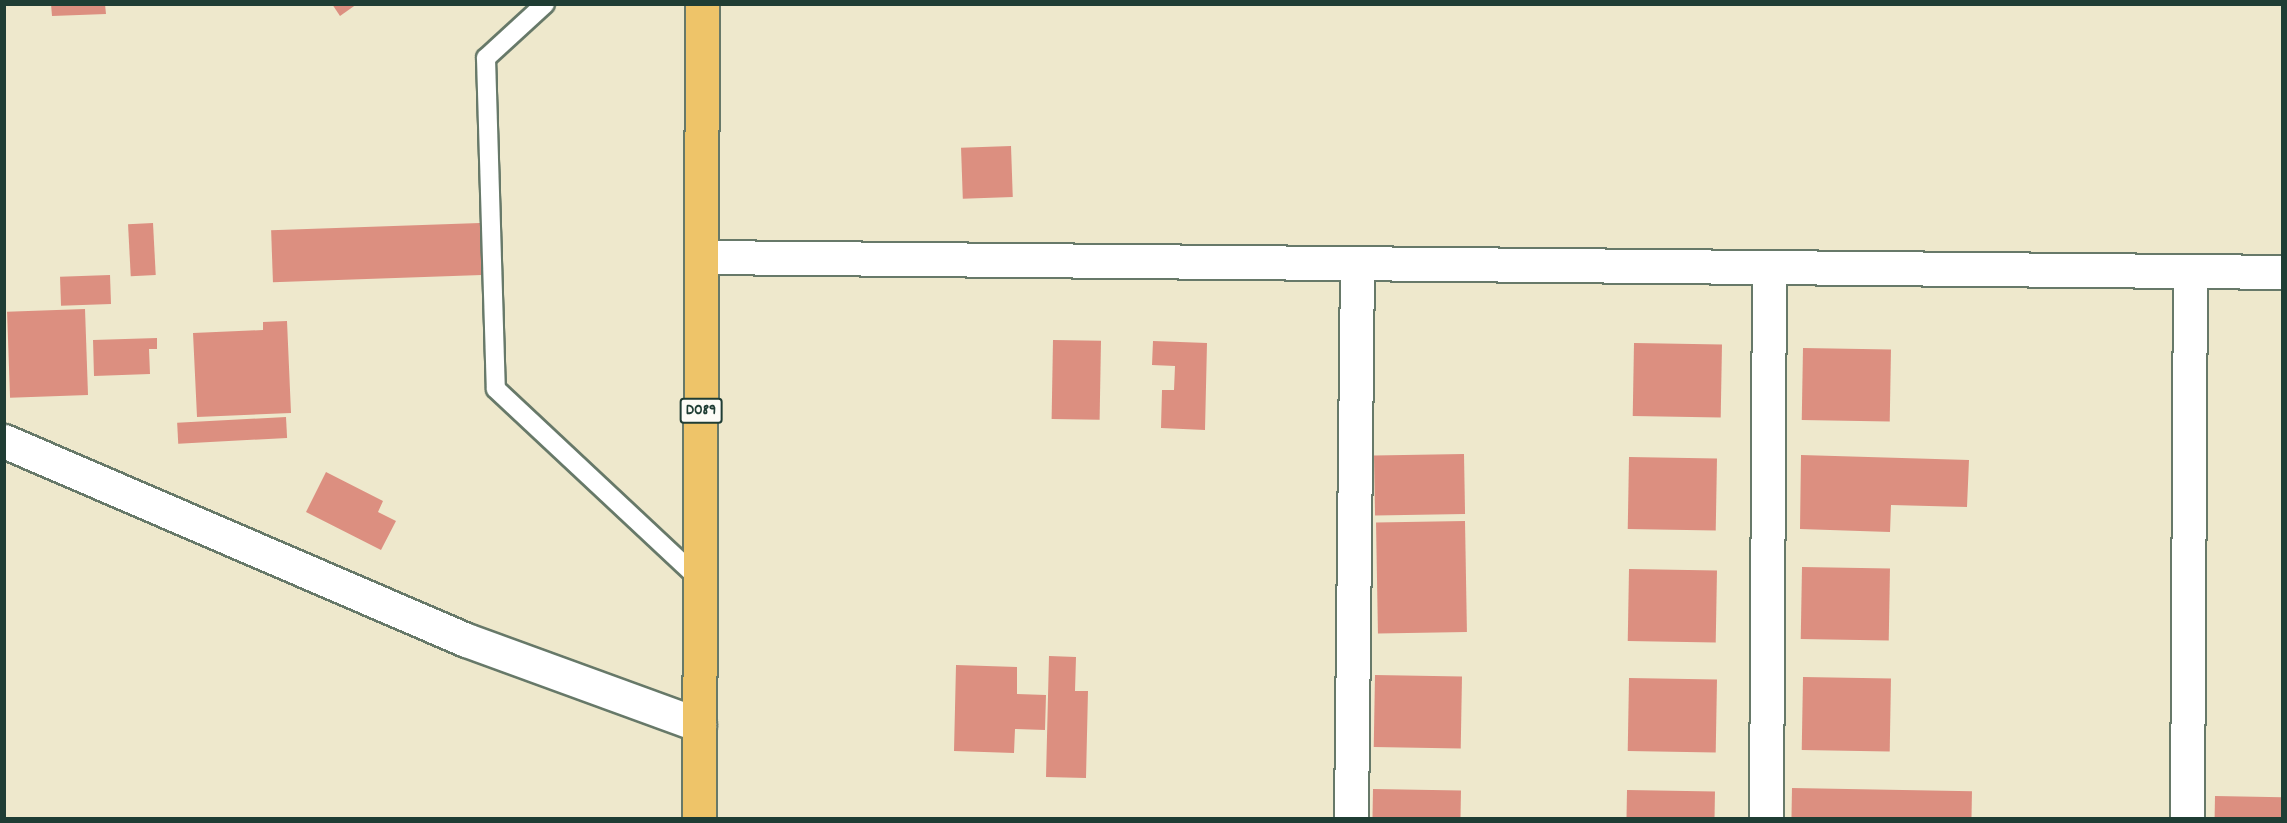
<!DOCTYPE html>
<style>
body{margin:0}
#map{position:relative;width:2287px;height:823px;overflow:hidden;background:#eee8cc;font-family:Dekko,sans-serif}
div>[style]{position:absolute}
.building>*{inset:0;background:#dc8f80;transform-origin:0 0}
.roads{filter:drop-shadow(2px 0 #677969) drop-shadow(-2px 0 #677969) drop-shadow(0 2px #677969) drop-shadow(0 -2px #677969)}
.service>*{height:18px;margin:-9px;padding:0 9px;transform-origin:9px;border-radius:9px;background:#fff}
.minor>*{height:33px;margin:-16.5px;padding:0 16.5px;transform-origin:16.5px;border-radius:16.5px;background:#fff}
.primary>*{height:33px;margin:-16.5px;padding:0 16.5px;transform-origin:16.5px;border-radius:16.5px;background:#eec469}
span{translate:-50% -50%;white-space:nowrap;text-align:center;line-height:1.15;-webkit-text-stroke:4.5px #fdfcf7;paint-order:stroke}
.shield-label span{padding:2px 4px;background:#fdfcf7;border:2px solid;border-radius:4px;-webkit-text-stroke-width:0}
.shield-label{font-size:16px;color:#1f3d34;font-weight:700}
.frame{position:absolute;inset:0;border:6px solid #1f3d34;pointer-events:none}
</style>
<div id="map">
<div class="building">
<div style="clip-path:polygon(51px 4px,105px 4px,106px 14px,52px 16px)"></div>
<div style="clip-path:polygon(332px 4px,357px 4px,340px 16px)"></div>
<div style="left:1011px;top:146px;width:51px;height:50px;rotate:88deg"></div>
<div style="left:153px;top:223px;width:52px;height:25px;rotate:87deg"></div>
<div style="left:480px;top:223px;width:52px;height:209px;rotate:88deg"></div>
<div style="left:110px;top:275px;width:29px;height:50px;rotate:88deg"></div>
<div style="left:85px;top:309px;width:86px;height:78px;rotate:88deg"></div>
<div style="clip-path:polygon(287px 321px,291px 413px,197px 417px,193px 333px,263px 330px,263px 322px)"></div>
<div style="clip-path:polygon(157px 338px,157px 349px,149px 349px,150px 374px,94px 376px,93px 340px)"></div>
<div style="left:1053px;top:340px;width:48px;height:79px;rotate:1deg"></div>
<div style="clip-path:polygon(1153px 341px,1207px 343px,1205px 430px,1161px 428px,1162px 390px,1174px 390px,1175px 366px,1152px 365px)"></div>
<div style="left:1634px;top:343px;width:88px;height:73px;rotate:1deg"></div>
<div style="left:1803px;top:348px;width:88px;height:72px;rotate:1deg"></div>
<div style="left:286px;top:417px;width:21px;height:109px;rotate:87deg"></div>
<div style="left:1464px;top:454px;width:60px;height:90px;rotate:89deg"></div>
<div style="clip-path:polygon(1801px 455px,1969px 460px,1967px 507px,1891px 505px,1890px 532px,1800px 529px)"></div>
<div style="left:1629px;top:457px;width:88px;height:72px;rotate:1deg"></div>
<div style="clip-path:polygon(326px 472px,383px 501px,378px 512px,396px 521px,381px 550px,306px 512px)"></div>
<div style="left:1465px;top:521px;width:111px;height:89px;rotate:89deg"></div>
<div style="left:1802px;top:567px;width:88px;height:72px;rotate:1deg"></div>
<div style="left:1629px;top:569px;width:88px;height:72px;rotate:1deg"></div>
<div style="clip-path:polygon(1049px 656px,1076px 657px,1075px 691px,1088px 691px,1086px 778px,1046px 777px)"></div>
<div style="clip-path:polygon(956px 665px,1017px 667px,1017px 694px,1046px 695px,1045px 730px,1015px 729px,1014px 753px,954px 751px)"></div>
<div style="left:1375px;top:675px;width:87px;height:72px;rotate:1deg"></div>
<div style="left:1803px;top:677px;width:88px;height:73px;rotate:1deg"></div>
<div style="left:1629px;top:678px;width:88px;height:73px;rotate:1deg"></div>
<div style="left:1792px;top:788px;width:180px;height:30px;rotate:1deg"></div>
<div style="left:1373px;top:789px;width:88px;height:29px;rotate:1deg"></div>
<div style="left:1627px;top:790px;width:88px;height:28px;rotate:1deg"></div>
<div style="left:2215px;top:796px;width:67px;height:22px;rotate:1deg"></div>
</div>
<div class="roads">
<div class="service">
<div style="left:545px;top:4px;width:80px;rotate:137.5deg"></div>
<div style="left:486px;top:58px;width:331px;rotate:88.3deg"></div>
<div style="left:496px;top:389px;width:279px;rotate:43.1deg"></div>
</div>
<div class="minor">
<div style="left:701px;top:257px;width:1581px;rotate:0.54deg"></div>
<div style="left:4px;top:441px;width:503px;rotate:23.3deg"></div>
<div style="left:466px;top:640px;width:248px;rotate:20deg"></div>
<div style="left:1351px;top:818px;width:554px;rotate:-89.38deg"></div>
<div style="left:1766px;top:818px;width:551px;rotate:-89.69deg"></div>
<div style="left:2187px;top:818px;width:547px;rotate:-89.69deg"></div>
</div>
<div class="primary">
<div style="left:699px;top:818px;width:814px;rotate:-89.79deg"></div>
</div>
</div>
<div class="shield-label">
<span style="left:701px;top:411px">D089</span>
</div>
<div class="frame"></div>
</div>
